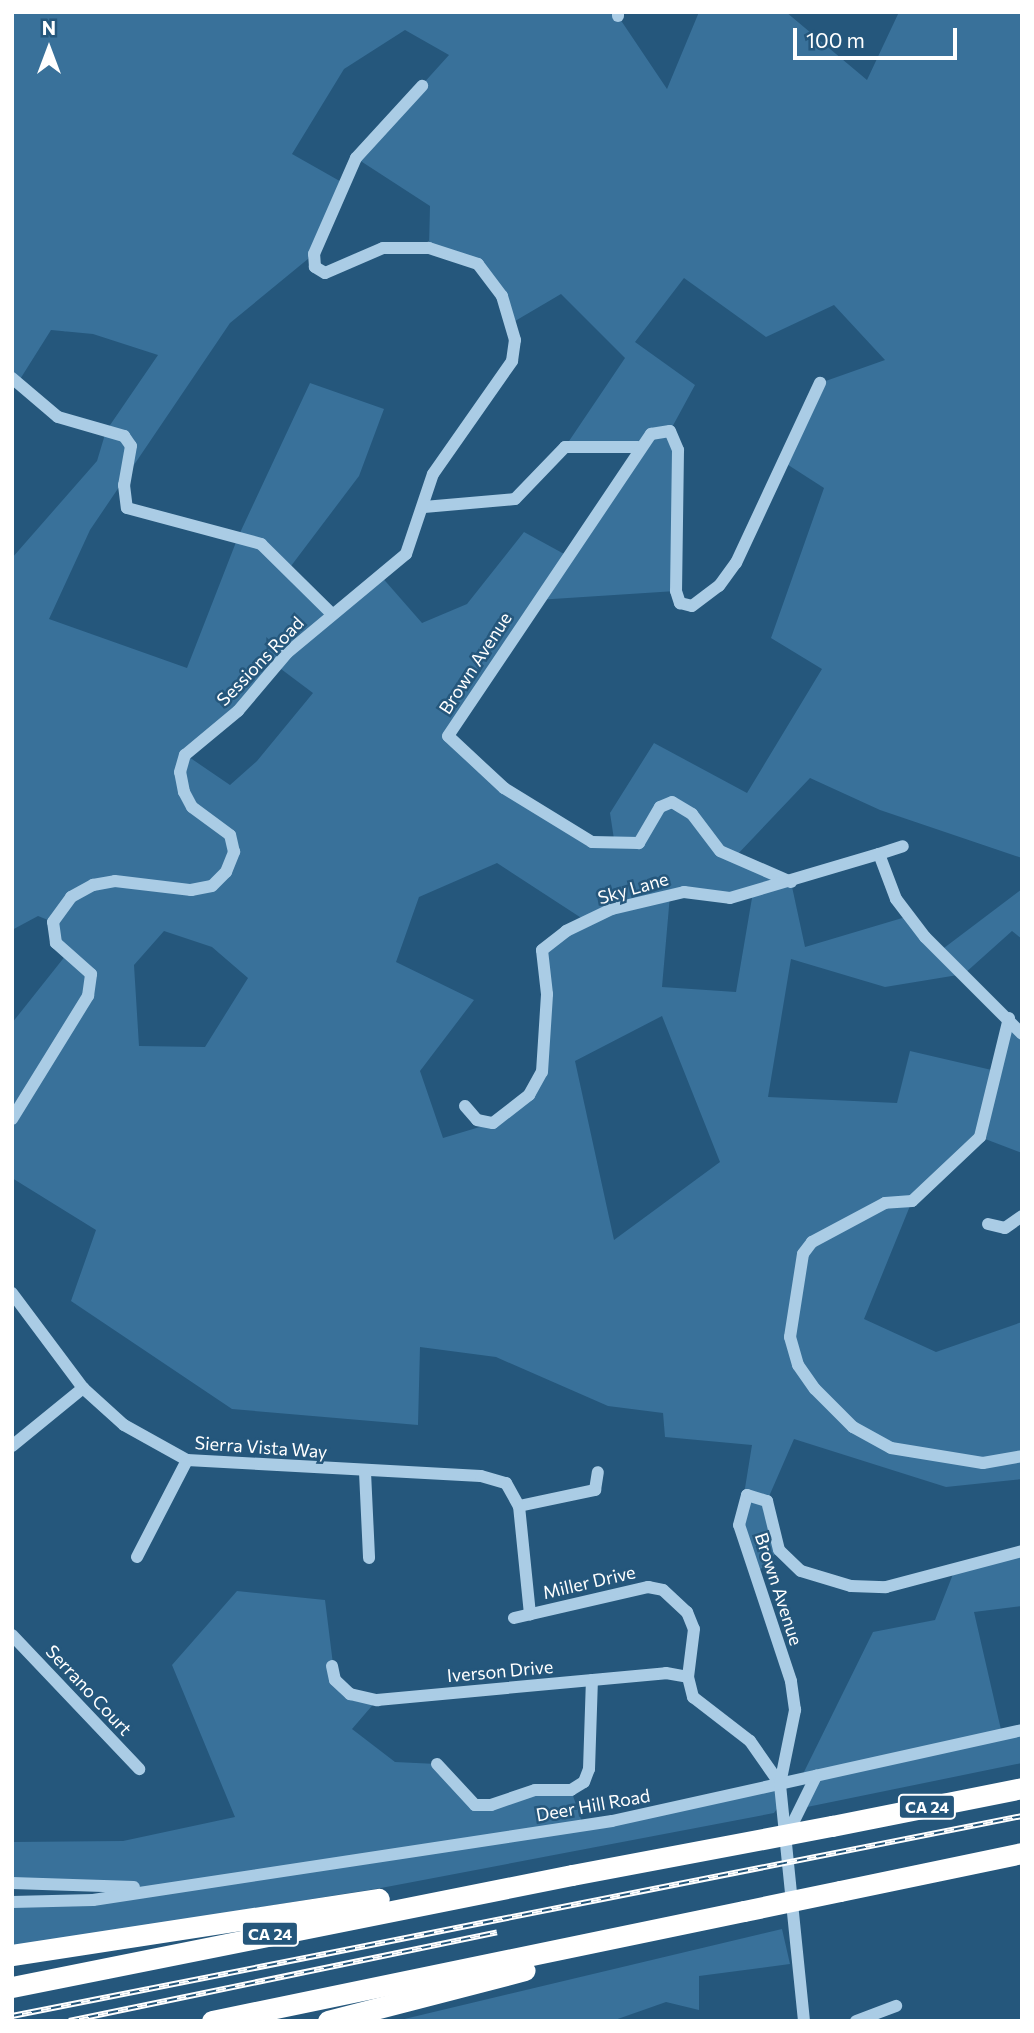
<!DOCTYPE html>
<style>
body{margin:0}
#map{position:relative;width:1034px;height:2033px;overflow:hidden;background:#25577c;font-family:Commissioner,sans-serif}
div>[style]{position:absolute}
.green>*{inset:0;background:#39719a}
.minor>*{height:12px;margin:-6px;padding:0 6px;transform-origin:6px;border-radius:6px;background:#aacce5}
.highway>*{height:21px;margin:-10.5px;padding:0 10.5px;transform-origin:10.5px;border-radius:10.5px;background:#fff}
.rail>*{height:6px;margin-top:-3px;transform-origin:0;background:repeating-linear-gradient(90deg,#25577c 0 10px,#fff 0 20px);box-sizing:border-box;border-block:2px solid #fff}
.highway-bridge>*{height:21px;margin:-10.5px;padding:0 10.5px;transform-origin:10.5px;border-radius:10.5px;background:#fff}
span{translate:-50% -50%;white-space:nowrap;text-align:center;line-height:1.15;-webkit-text-stroke:5px #25577c;paint-order:stroke}
.shield-label span{padding:2px 5px;background:#25577c;border:2px solid;border-radius:5px;-webkit-text-stroke-width:0}
.shield-label{font-size:16px;color:#fff;font-weight:700}
.street-label{font-size:18px;color:#fff}
.frame{position:absolute;inset:0;border:14px solid #fff;pointer-events:none}
.north{position:absolute;left:14px;top:14px;width:70px;height:70px;-webkit-text-stroke:5px #25577c;paint-order:stroke;rotate:0deg;font-size:19px;font-weight:700;line-height:28px;text-align:center;color:#fff}
.north::after{content:'';display:block;margin:auto;width:24px;height:32px;background:#fff;clip-path:polygon(50% 0,100% 100%,50% 72%,0 100%)}
.scale{position:absolute;left:793px;top:28px;width:164px;height:32px;box-sizing:border-box;border:4px solid #fff;border-top:0;padding-left:9px;font-size:21px;line-height:24px;white-space:nowrap;color:#fff;-webkit-text-stroke:5px #25577c;paint-order:stroke}
</style>
<div id="map">
<div class="green">
<div style="clip-path:polygon(evenodd,12px 12px,606px 12px,618px 16px,667px 89px,699px 12px,786px 12px,867px 80px,899px 12px,1022px 12px,1022px 858px,880px 810px,810px 778px,735px 857px,791px 882px,805px 947px,909px 916px,940px 951px,1022px 889px,1022px 939px,1012px 931px,964px 974px,885px 987px,791px 959px,768px 1097px,897px 1103px,910px 1051px,996px 1071px,1009px 1018px,1022px 1034px,1022px 1153px,980px 1137px,912px 1201px,864px 1319px,936px 1352px,1022px 1322px,1022px 1479px,946px 1487px,794px 1439px,767px 1501px,779px 1550px,756px 1574px,739px 1525px,752px 1445px,665px 1437px,663px 1413px,608px 1406px,496px 1357px,420px 1347px,418px 1425px,232px 1409px,71px 1301px,96px 1230px,12px 1178px,12px 1023px,66px 955px,53px 922px,38px 916px,12px 930px,12px 558px,97px 461px,106px 431px,158px 355px,93px 334px,51px 330px,12px 392px,12px 12px,405px 30px,449px 55px,356px 158px,430px 206px,429px 248px,478px 264px,510px 324px,561px 294px,625px 358px,565px 447px,637px 448px,566px 555px,524px 532px,467px 604px,422px 623px,380px 575px,331px 613px,288px 570px,359px 476px,384px 409px,310px 383px,238px 537px,187px 668px,49px 619px,90px 530px,230px 323px,314px 254px,345px 184px,292px 154px,344px 69px,405px 30px,12px 12px,684px 278px,766px 337px,834px 305px,885px 360px,820px 383px,782px 461px,824px 488px,771px 638px,822px 669px,747px 793px,654px 743px,610px 813px,615px 846px,592px 842px,529px 802px,448px 736px,537px 600px,676px 591px,678px 450px,670px 431px,695px 385px,635px 342px,684px 278px,12px 12px,277px 666px,313px 693px,257px 761px,230px 785px,186px 755px,277px 666px,12px 12px,497px 863px,586px 921px,542px 950px,542px 1072px,511px 1110px,493px 1123px,443px 1138px,420px 1071px,474px 1000px,396px 962px,419px 897px,497px 863px,12px 12px,753px 892px,736px 992px,662px 987px,670px 895px,753px 892px,12px 12px,164px 931px,212px 947px,248px 978px,205px 1047px,139px 1046px,134px 965px,164px 931px,12px 12px,662px 1016px,720px 1162px,614px 1240px,575px 1061px,662px 1016px)"></div>
<div style="clip-path:polygon(1022px 1551px,1022px 1606px,974px 1612px,1002px 1734px,1022px 1730px,1022px 1763px,807px 1807px,816px 1777px,800px 1780px,873px 1632px,935px 1620px,955px 1569px)"></div>
<div style="clip-path:polygon(237px 1591px,325px 1600px,335px 1680px,377px 1700px,352px 1729px,395px 1762px,437px 1764px,475px 1805px,571px 1790px,583px 1825px,780px 1784px,782px 1802px,774px 1813px,381px 1888px,12px 1947px,12px 1902px,160px 1889px,12px 1883px,12px 1842px,123px 1841px,235px 1817px,172px 1665px)"></div>
<div style="clip-path:polygon(782px 1929px,790px 1964px,699px 1976px,699px 2010px,666px 2002px,612px 2021px,396px 2021px)"></div>
</div>
<div class="minor">
<div style="left:618px;top:12px;width:4px;rotate:90deg"></div>
<div style="left:12px;top:378px;width:60px;rotate:40.3deg"></div>
<div style="left:58px;top:417px;width:69px;rotate:16.1deg"></div>
<div style="left:124px;top:436px;width:12px;rotate:55deg"></div>
<div style="left:131px;top:446px;width:40px;rotate:100deg"></div>
<div style="left:124px;top:485px;width:23px;rotate:83deg"></div>
<div style="left:127px;top:508px;width:139px;rotate:15deg"></div>
<div style="left:261px;top:544px;width:100px;rotate:44.6deg"></div>
<div style="left:424px;top:507px;width:91px;rotate:-5deg"></div>
<div style="left:515px;top:499px;width:72px;rotate:-46.1deg"></div>
<div style="left:565px;top:447px;width:73px"></div>
<div style="left:879px;top:854px;width:25px;rotate:-18deg"></div>
<div style="left:791px;top:882px;width:77px;rotate:-156.4deg"></div>
<div style="left:720px;top:851px;width:46px;rotate:-127.1deg"></div>
<div style="left:692px;top:814px;width:23px;rotate:-149deg"></div>
<div style="left:672px;top:802px;width:13px;rotate:157deg"></div>
<div style="left:660px;top:807px;width:42px;rotate:120.3deg"></div>
<div style="left:639px;top:843px;width:47px;rotate:-178.8deg"></div>
<div style="left:592px;top:842px;width:103px;rotate:-148.5deg"></div>
<div style="left:504px;top:788px;width:76px;rotate:-137.1deg"></div>
<div style="left:448px;top:736px;width:364px;rotate:-56.1deg"></div>
<div style="left:651px;top:434px;width:19px;rotate:-9deg"></div>
<div style="left:670px;top:431px;width:21px;rotate:67deg"></div>
<div style="left:678px;top:450px;width:141px;rotate:90.8deg"></div>
<div style="left:676px;top:591px;width:13px;rotate:72deg"></div>
<div style="left:680px;top:603px;width:12px;rotate:14deg"></div>
<div style="left:692px;top:606px;width:34px;rotate:-37deg"></div>
<div style="left:719px;top:586px;width:29px;rotate:-54deg"></div>
<div style="left:736px;top:563px;width:199px;rotate:-65deg"></div>
<div style="left:1009px;top:1018px;width:122px;rotate:103.7deg"></div>
<div style="left:980px;top:1137px;width:93px;rotate:136.7deg"></div>
<div style="left:912px;top:1201px;width:27px;rotate:176deg"></div>
<div style="left:885px;top:1203px;width:83px;rotate:151.9deg"></div>
<div style="left:812px;top:1242px;width:15px;rotate:127deg"></div>
<div style="left:803px;top:1254px;width:84px;rotate:98.9deg"></div>
<div style="left:790px;top:1337px;width:29px;rotate:74deg"></div>
<div style="left:798px;top:1365px;width:29px;rotate:55deg"></div>
<div style="left:815px;top:1389px;width:54px;rotate:45deg"></div>
<div style="left:853px;top:1427px;width:43px;rotate:28.9deg"></div>
<div style="left:891px;top:1448px;width:93px;rotate:9.3deg"></div>
<div style="left:983px;top:1463px;width:40px;rotate:-10deg"></div>
<div style="left:465px;top:1106px;width:18px;rotate:49deg"></div>
<div style="left:477px;top:1120px;width:16px;rotate:11deg"></div>
<div style="left:493px;top:1123px;width:46px;rotate:-37.9deg"></div>
<div style="left:529px;top:1095px;width:26px;rotate:-61deg"></div>
<div style="left:542px;top:1072px;width:78px;rotate:-86.3deg"></div>
<div style="left:547px;top:994px;width:44px;rotate:-96.5deg"></div>
<div style="left:542px;top:950px;width:31px;rotate:-38deg"></div>
<div style="left:566px;top:931px;width:51px;rotate:-25.6deg"></div>
<div style="left:612px;top:909px;width:74px;rotate:-13.3deg"></div>
<div style="left:684px;top:892px;width:46px;rotate:7.4deg"></div>
<div style="left:730px;top:898px;width:155px;rotate:-16.5deg"></div>
<div style="left:879px;top:854px;width:48px;rotate:69.3deg"></div>
<div style="left:896px;top:899px;width:48px;rotate:52.7deg"></div>
<div style="left:925px;top:937px;width:137px;rotate:45deg"></div>
<div style="left:12px;top:1119px;width:145px;rotate:-58.3deg"></div>
<div style="left:88px;top:996px;width:22px;rotate:-82deg"></div>
<div style="left:91px;top:974px;width:47px;rotate:-138.5deg"></div>
<div style="left:56px;top:943px;width:21px;rotate:-98deg"></div>
<div style="left:53px;top:922px;width:31px;rotate:-54deg"></div>
<div style="left:71px;top:897px;width:25px;rotate:-29deg"></div>
<div style="left:93px;top:885px;width:22px;rotate:-10deg"></div>
<div style="left:115px;top:881px;width:77px;rotate:6.8deg"></div>
<div style="left:191px;top:890px;width:21px;rotate:-11deg"></div>
<div style="left:212px;top:886px;width:20px;rotate:-45deg"></div>
<div style="left:226px;top:872px;width:22px;rotate:-68deg"></div>
<div style="left:234px;top:852px;width:17px;rotate:-103deg"></div>
<div style="left:230px;top:835px;width:47px;rotate:-143.6deg"></div>
<div style="left:192px;top:807px;width:17px;rotate:-118deg"></div>
<div style="left:184px;top:792px;width:20px;rotate:-101deg"></div>
<div style="left:180px;top:772px;width:18px;rotate:-74deg"></div>
<div style="left:185px;top:755px;width:69px;rotate:-39.7deg"></div>
<div style="left:238px;top:711px;width:76px;rotate:-49.8deg"></div>
<div style="left:287px;top:653px;width:155px;rotate:-39.8deg"></div>
<div style="left:406px;top:554px;width:84px;rotate:-71.4deg"></div>
<div style="left:433px;top:474px;width:138px;rotate:-55deg"></div>
<div style="left:512px;top:361px;width:21px;rotate:-82deg"></div>
<div style="left:515px;top:340px;width:46px;rotate:-106.5deg"></div>
<div style="left:502px;top:296px;width:40px;rotate:-127deg"></div>
<div style="left:478px;top:264px;width:52px;rotate:-161.9deg"></div>
<div style="left:429px;top:248px;width:46px;rotate:180deg"></div>
<div style="left:383px;top:248px;width:63px;rotate:156.7deg"></div>
<div style="left:325px;top:273px;width:12px;rotate:-149deg"></div>
<div style="left:315px;top:267px;width:13px;rotate:-94deg"></div>
<div style="left:314px;top:254px;width:105px;rotate:-66.4deg"></div>
<div style="left:356px;top:158px;width:98px;rotate:-47.5deg"></div>
<div style="left:988px;top:1224px;width:17px;rotate:13deg"></div>
<div style="left:1005px;top:1228px;width:21px;rotate:-35deg"></div>
<div style="left:12px;top:1293px;width:119px;rotate:53.2deg"></div>
<div style="left:83px;top:1388px;width:55px;rotate:42.1deg"></div>
<div style="left:124px;top:1425px;width:72px;rotate:29.1deg"></div>
<div style="left:187px;top:1460px;width:294px;rotate:3.1deg"></div>
<div style="left:481px;top:1476px;width:26px;rotate:16deg"></div>
<div style="left:506px;top:1483px;width:26px;rotate:61deg"></div>
<div style="left:519px;top:1506px;width:109px;rotate:84.2deg"></div>
<div style="left:12px;top:1446px;width:92px;rotate:-39.2deg"></div>
<div style="left:365px;top:1472px;width:86px;rotate:87.3deg"></div>
<div style="left:519px;top:1506px;width:78px;rotate:-11.9deg"></div>
<div style="left:595px;top:1490px;width:18px;rotate:-81deg"></div>
<div style="left:137px;top:1557px;width:109px;rotate:-62.7deg"></div>
<div style="left:514px;top:1618px;width:138px;rotate:-13deg"></div>
<div style="left:648px;top:1587px;width:15px;rotate:11deg"></div>
<div style="left:663px;top:1590px;width:33px;rotate:43deg"></div>
<div style="left:687px;top:1612px;width:18px;rotate:68deg"></div>
<div style="left:694px;top:1629px;width:48px;rotate:97.1deg"></div>
<div style="left:688px;top:1677px;width:21px;rotate:76deg"></div>
<div style="left:693px;top:1697px;width:72px;rotate:37.7deg"></div>
<div style="left:750px;top:1741px;width:52px;rotate:55.1deg"></div>
<div style="left:12px;top:1635px;width:185px;rotate:46.5deg"></div>
<div style="left:332px;top:1666px;width:14px;rotate:78deg"></div>
<div style="left:335px;top:1680px;width:21px;rotate:43deg"></div>
<div style="left:350px;top:1694px;width:28px;rotate:13deg"></div>
<div style="left:377px;top:1700px;width:290px;rotate:-5.3deg"></div>
<div style="left:666px;top:1673px;width:22px;rotate:10deg"></div>
<div style="left:437px;top:1764px;width:56px;rotate:47.2deg"></div>
<div style="left:475px;top:1805px;width:16px"></div>
<div style="left:491px;top:1805px;width:46px;rotate:-18.8deg"></div>
<div style="left:535px;top:1790px;width:36px"></div>
<div style="left:571px;top:1790px;width:15px;rotate:-32deg"></div>
<div style="left:584px;top:1782px;width:14px;rotate:-69deg"></div>
<div style="left:589px;top:1769px;width:89px;rotate:-88.1deg"></div>
<div style="left:788px;top:1833px;width:64px;rotate:-63.8deg"></div>
<div style="left:12px;top:1883px;width:122px;rotate:1.9deg"></div>
<div style="left:12px;top:1902px;width:81px;rotate:-1.4deg"></div>
<div style="left:93px;top:1900px;width:525px;rotate:-8.65deg"></div>
<div style="left:612px;top:1821px;width:420px;rotate:-12.5deg"></div>
<div style="left:804px;top:2021px;width:238px;rotate:-95.8deg"></div>
<div style="left:780px;top:1784px;width:76px;rotate:-78.5deg"></div>
<div style="left:795px;top:1710px;width:29px;rotate:-98deg"></div>
<div style="left:791px;top:1681px;width:164px;rotate:-108.4deg"></div>
<div style="left:739px;top:1525px;width:31px;rotate:-75deg"></div>
<div style="left:747px;top:1495px;width:21px;rotate:17deg"></div>
<div style="left:767px;top:1501px;width:50px;rotate:76.2deg"></div>
<div style="left:779px;top:1550px;width:30px;rotate:44deg"></div>
<div style="left:801px;top:1571px;width:52px;rotate:16.7deg"></div>
<div style="left:851px;top:1586px;width:35px;rotate:2deg"></div>
<div style="left:886px;top:1587px;width:141px;rotate:-14.8deg"></div>
<div style="left:856px;top:2021px;width:43px;rotate:-20.6deg"></div>
</div>
<div class="highway">
<div style="left:832px;top:1826px;width:194px;rotate:-11.3deg"></div>
<div style="left:840px;top:1891px;width:186px;rotate:-11.8deg"></div>
<div style="left:12px;top:1955px;width:371px;rotate:-8.7deg"></div>
<div style="left:12px;top:1987px;width:571px;rotate:-11.31deg"></div>
<div style="left:212px;top:2021px;width:543px;rotate:-11.68deg"></div>
<div style="left:328px;top:2021px;width:203px;rotate:-14.5deg"></div>
</div>
<div class="rail">
<div style="left:12px;top:2016px;width:1030px;rotate:-11.2deg"></div>
<div style="left:69px;top:2021px;width:437px;rotate:-11.7deg"></div>
</div>
<div class="highway-bridge">
<div style="left:572px;top:1875px;width:265px;rotate:-10.7deg"></div>
<div style="left:744px;top:1911px;width:98px;rotate:-11.8deg"></div>
</div>
<div class="shield-label">
<span style="left:927px;top:1807px">CA 24</span>
<span style="left:270px;top:1934px">CA 24</span>
</div>
<div class="street-label">
<span style="left:260px;top:661px;rotate:-46deg">Sessions Road</span>
<span style="left:475px;top:663px;rotate:-57deg">Brown Avenue</span>
<span style="left:633px;top:888px;rotate:-16deg">Sky Lane</span>
<span style="left:261px;top:1447px;rotate:4deg">Sierra Vista Way</span>
<span style="left:589px;top:1582px;rotate:-13deg">Miller Drive</span>
<span style="left:779px;top:1589px;rotate:72deg">Brown Avenue</span>
<span style="left:500px;top:1671px;rotate:-5deg">Iverson Drive</span>
<span style="left:89px;top:1690px;rotate:47deg">Serrano Court</span>
<span style="left:593px;top:1805px;rotate:-10deg">Deer Hill Road</span>
</div>
<div class="frame"></div>
<div class="north">N</div>
<div class="scale">100 m</div>
</div>
